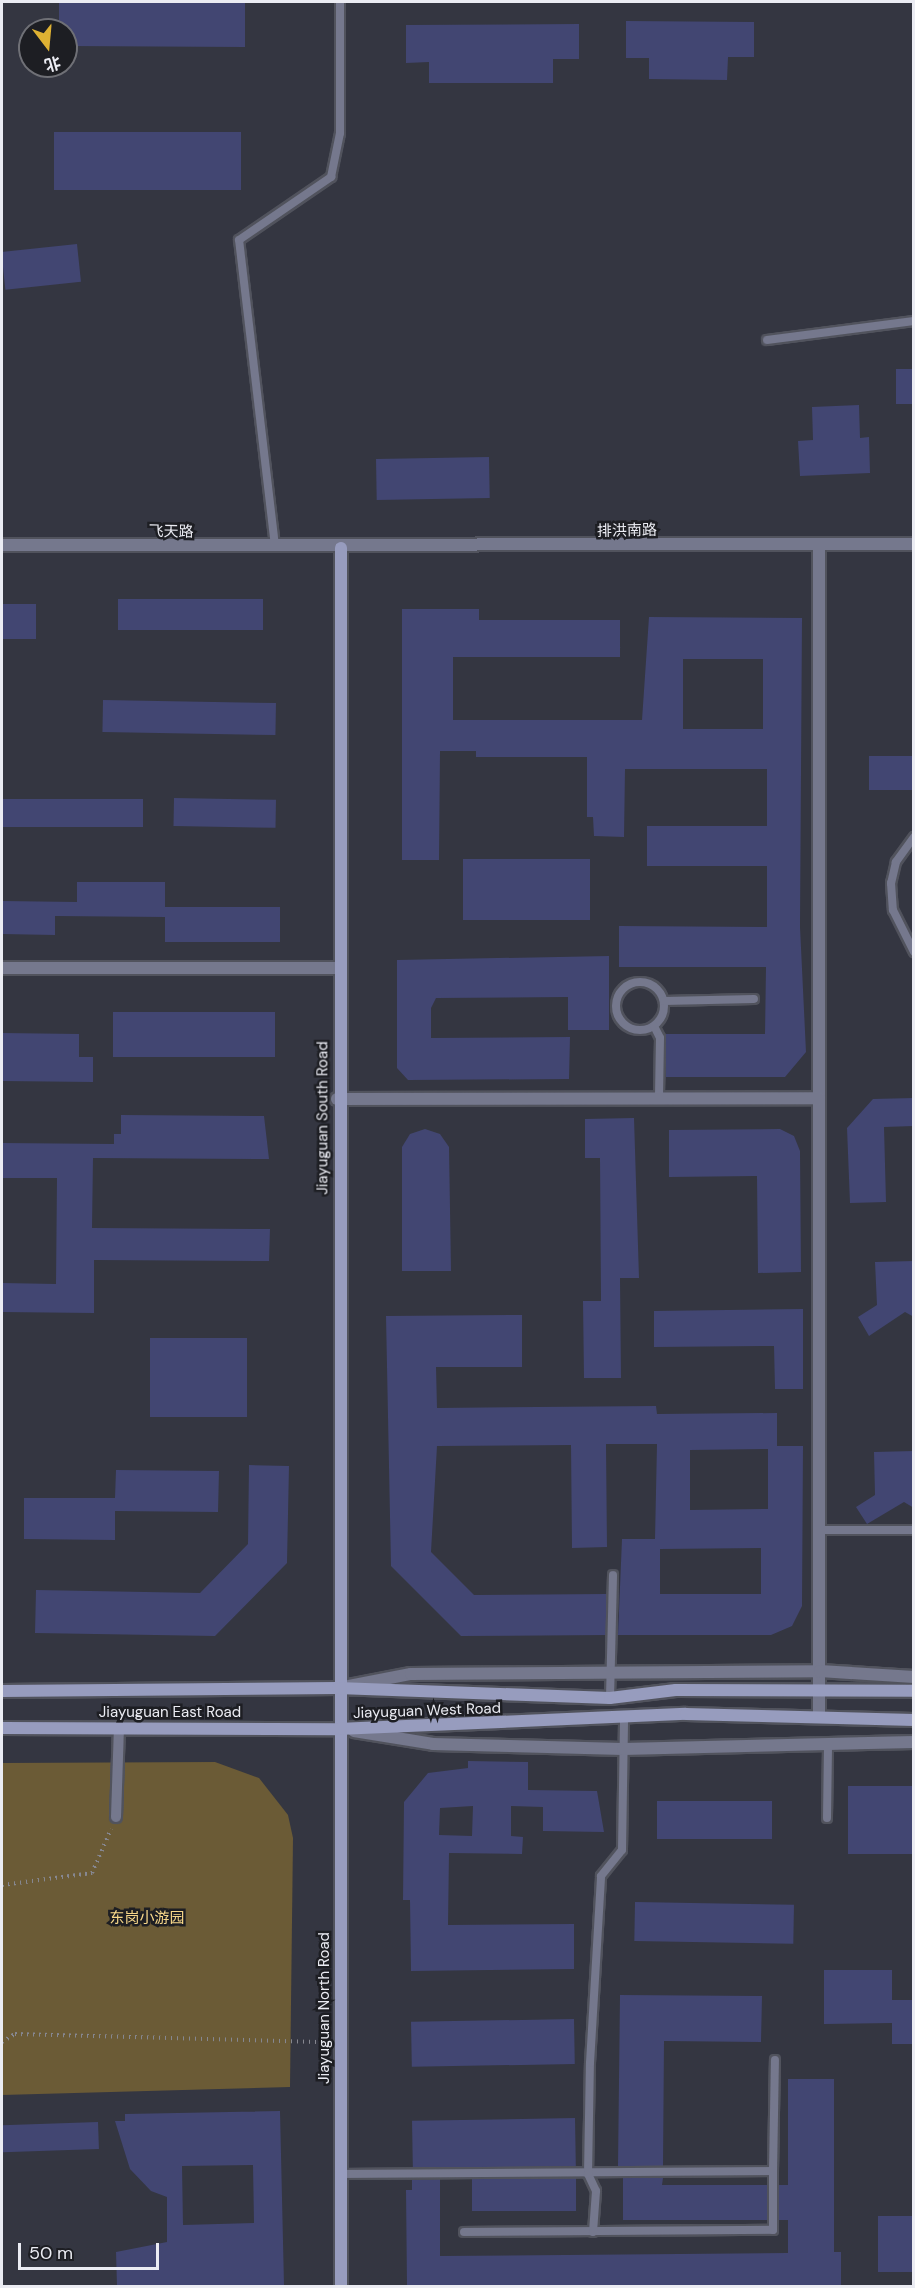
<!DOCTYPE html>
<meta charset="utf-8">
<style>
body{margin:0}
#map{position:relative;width:915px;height:2288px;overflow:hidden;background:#343641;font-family:"DM Sans","Noto Sans SC",sans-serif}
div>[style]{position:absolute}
.green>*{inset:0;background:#6b5b36}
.building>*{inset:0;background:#424672;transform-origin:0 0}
.path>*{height:4px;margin-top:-2px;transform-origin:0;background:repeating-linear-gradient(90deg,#868790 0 1.5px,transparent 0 6px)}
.roads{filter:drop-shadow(2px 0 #51535d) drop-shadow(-2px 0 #51535d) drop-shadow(0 2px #51535d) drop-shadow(0 -2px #51535d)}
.service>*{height:8px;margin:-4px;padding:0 4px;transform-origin:4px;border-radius:4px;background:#75788d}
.service>.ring{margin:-4px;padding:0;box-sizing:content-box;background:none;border:8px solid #75788d;border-radius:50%}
.pedestrian>*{height:10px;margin:-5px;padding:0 5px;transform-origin:5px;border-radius:5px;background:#75788d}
.minor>*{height:12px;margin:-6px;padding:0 6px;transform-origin:6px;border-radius:6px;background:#75788d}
.tertiary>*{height:12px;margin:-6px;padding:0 6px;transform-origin:6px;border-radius:6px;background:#75788d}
.secondary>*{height:12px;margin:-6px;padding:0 6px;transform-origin:6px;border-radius:6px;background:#979cbe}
span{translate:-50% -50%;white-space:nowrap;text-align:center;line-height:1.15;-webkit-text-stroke:5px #1d1e23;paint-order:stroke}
.street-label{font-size:15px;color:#ebecf3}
.park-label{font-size:15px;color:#f8d88a}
.frame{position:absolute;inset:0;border:3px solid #ebecf3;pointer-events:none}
.north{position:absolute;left:18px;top:18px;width:60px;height:60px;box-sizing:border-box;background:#1d1e23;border:2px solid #6f7076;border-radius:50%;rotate:164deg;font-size:16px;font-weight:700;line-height:24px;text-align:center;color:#ebecf3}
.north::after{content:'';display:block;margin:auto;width:21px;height:27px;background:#deb133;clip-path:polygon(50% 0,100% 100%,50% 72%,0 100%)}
.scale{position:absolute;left:18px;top:2243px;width:141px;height:27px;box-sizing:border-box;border:3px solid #ebecf3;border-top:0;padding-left:8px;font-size:18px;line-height:21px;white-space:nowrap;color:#ebecf3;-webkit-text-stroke:4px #1d1e23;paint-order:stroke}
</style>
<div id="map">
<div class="green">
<div style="clip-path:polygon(215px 1762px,259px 1778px,288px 1815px,293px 1838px,290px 2087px,2px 2095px,2px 1763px)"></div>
</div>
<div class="building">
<div style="clip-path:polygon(59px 2px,245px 2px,245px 47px,66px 46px,66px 30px,59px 30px)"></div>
<div style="clip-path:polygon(626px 21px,754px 22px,754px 57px,728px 57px,727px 80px,649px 79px,649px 58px,626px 58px)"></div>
<div style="clip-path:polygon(579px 24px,579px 59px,553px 59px,553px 83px,429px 83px,429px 62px,406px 63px,406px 25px)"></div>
<div style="left:54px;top:132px;width:187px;height:58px"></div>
<div style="left:77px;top:244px;width:38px;height:76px;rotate:84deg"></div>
<div style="left:914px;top:369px;width:35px;height:18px;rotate:90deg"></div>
<div style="clip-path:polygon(859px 405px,860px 438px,869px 437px,870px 473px,800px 476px,798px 441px,813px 440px,812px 407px)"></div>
<div style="left:489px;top:457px;width:41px;height:113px;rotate:89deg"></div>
<div style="left:118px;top:599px;width:145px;height:31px"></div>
<div style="left:2px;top:604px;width:34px;height:35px"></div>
<div style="clip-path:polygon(evenodd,402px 609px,479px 609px,479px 620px,620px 620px,620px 657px,453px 657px,453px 720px,642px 720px,649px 617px,802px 618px,800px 927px,806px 1052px,785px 1077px,666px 1077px,666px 1034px,765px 1034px,766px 967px,619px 967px,619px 926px,767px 927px,767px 866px,647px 866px,647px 826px,767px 826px,767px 769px,625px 769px,624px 837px,594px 836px,593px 817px,587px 817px,587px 757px,476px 757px,476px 751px,440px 751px,439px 860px,402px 860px,402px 609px,683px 659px,763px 659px,763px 729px,683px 729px,683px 659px)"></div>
<div style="left:103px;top:700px;width:173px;height:32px;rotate:1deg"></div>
<div style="left:914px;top:756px;width:34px;height:45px;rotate:90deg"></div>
<div style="left:174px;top:798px;width:102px;height:28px;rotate:1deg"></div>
<div style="left:2px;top:799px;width:141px;height:28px"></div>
<div style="left:463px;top:859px;width:127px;height:61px"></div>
<div style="clip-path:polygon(77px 882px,165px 882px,165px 917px,55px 916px,55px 935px,2px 934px,2px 901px,77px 902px)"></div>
<div style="left:165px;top:907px;width:115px;height:35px"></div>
<div style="clip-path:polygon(609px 956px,609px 1030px,568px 1030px,568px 997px,436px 998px,431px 1008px,431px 1038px,570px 1037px,569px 1079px,408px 1080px,397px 1068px,397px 960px)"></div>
<div style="left:113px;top:1012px;width:162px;height:45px"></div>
<div style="clip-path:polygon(2px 1033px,79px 1034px,79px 1057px,93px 1057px,93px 1082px,2px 1081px)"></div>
<div style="clip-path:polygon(914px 1098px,914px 1126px,884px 1127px,886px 1202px,850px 1203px,847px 1128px,873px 1099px)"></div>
<div style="clip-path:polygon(121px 1115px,264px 1116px,269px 1159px,93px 1158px,92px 1228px,270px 1229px,269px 1261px,94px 1260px,94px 1313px,2px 1312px,2px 1283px,56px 1284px,57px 1178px,2px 1178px,2px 1143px,114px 1144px,114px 1134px,121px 1134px)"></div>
<div style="clip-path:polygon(634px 1118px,639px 1278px,620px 1278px,621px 1378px,584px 1378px,583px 1301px,601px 1301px,600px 1158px,585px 1158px,585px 1119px)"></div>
<div style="clip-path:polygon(425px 1129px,440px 1134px,449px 1147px,451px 1271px,402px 1271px,402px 1147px,410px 1134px)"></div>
<div style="clip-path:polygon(780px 1129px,794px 1136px,800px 1151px,801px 1272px,758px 1273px,757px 1176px,669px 1177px,669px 1130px)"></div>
<div style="clip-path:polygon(914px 1261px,914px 1317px,905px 1312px,869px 1336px,858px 1317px,877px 1305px,875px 1262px)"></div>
<div style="clip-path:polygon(803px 1309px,803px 1389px,775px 1389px,774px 1346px,654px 1347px,654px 1311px)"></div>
<div style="clip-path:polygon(evenodd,522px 1315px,522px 1367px,436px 1367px,437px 1408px,656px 1406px,657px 1414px,777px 1413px,777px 1446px,803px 1446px,802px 1606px,792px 1626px,771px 1635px,618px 1635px,622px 1539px,655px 1539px,657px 1444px,606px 1444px,607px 1547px,572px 1548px,571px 1445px,437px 1446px,431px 1552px,474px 1595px,607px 1594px,606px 1635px,461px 1636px,391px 1566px,386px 1316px,522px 1315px,768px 1449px,768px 1509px,690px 1510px,690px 1450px,768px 1449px,522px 1315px,761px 1548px,761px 1594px,660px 1594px,660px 1549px,761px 1548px)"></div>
<div style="left:150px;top:1338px;width:97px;height:79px"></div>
<div style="clip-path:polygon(914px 1451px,914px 1508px,904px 1502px,867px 1524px,856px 1507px,875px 1495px,874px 1452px)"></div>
<div style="clip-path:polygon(249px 1465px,289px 1466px,287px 1563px,215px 1636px,35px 1633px,36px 1590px,200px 1593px,248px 1544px)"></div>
<div style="clip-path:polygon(116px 1470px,219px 1471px,218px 1512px,115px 1511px,115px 1540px,24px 1539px,24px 1498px,115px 1498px)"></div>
<div style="clip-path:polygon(evenodd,468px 1761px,528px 1762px,528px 1790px,597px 1791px,604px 1832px,543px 1831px,543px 1807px,511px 1806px,511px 1836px,523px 1837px,522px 1854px,449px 1853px,448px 1925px,574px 1924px,574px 1969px,411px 1971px,410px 1900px,403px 1900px,404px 1802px,428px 1773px,468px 1768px,468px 1761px,473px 1806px,472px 1836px,439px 1835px,440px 1808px,473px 1806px)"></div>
<div style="left:914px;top:1786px;width:68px;height:66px;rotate:90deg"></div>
<div style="left:657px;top:1801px;width:115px;height:38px"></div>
<div style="left:635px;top:1902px;width:159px;height:39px;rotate:1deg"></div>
<div style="clip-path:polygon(824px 1970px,892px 1970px,892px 2000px,914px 2000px,914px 2044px,892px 2044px,892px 2023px,824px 2024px)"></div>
<div style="clip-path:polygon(620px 1995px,762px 1996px,761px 2042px,664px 2041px,663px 2166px,618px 2166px)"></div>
<div style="left:574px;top:2019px;width:45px;height:163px;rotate:89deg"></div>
<div style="clip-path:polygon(788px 2079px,834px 2079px,834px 2252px,841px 2252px,841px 2286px,407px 2286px,406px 2190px,412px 2190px,412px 2180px,440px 2179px,440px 2256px,788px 2253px,788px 2220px,779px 2220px,779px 2185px,788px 2185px)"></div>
<div style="clip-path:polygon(evenodd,280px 2111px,284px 2285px,117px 2286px,116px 2252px,167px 2242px,167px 2197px,151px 2191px,130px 2169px,115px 2121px,125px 2121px,125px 2114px,280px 2111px,253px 2165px,254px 2223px,183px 2225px,182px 2166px,253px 2165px)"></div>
<div style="left:575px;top:2118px;width:48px;height:163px;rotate:89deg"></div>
<div style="left:98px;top:2122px;width:27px;height:96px;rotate:88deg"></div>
<div style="left:576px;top:2178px;width:33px;height:104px;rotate:90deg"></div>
<div style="clip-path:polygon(623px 2178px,663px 2178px,662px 2185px,767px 2185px,767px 2220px,623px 2220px)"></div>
<div style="left:878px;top:2216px;width:36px;height:56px"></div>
</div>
<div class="path">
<div style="left:2px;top:1885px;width:91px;rotate:-7.6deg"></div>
<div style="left:92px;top:1873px;width:48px;rotate:-66.6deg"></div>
<div style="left:2px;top:2042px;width:15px;rotate:-32deg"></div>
<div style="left:15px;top:2034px;width:312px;rotate:1.5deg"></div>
</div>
<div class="roads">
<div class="service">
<div style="left:767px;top:340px;width:148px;rotate:-7.4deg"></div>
<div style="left:275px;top:546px;width:308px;rotate:-96.7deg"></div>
<div style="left:239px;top:240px;width:112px;rotate:-34.4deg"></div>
<div style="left:331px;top:177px;width:45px;rotate:-78.4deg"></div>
<div style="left:340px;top:133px;width:131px;rotate:-90deg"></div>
<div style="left:914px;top:837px;width:31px;rotate:126deg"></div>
<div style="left:896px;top:862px;width:22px;rotate:103deg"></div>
<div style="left:891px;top:883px;width:27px;rotate:86deg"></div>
<div style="left:893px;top:910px;width:47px;rotate:63.4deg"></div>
<div class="ring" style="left:616px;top:982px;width:40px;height:40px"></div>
<div style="left:664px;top:1001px;width:90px;rotate:-1.3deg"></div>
<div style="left:654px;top:1026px;width:13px;rotate:63deg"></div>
<div style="left:660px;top:1038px;width:60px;rotate:91deg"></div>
<div style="left:820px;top:1530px;width:94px"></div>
<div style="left:610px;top:1698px;width:123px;rotate:-88.6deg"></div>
<div style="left:827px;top:1818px;width:74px;rotate:-89.2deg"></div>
<div style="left:341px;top:2174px;width:432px;rotate:-0.4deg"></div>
<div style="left:773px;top:2171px;width:111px;rotate:-89deg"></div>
<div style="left:464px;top:2232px;width:309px;rotate:-0.4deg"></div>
<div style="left:773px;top:2230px;width:59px;rotate:-90deg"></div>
<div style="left:593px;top:2232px;width:41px;rotate:-85.8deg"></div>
<div style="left:596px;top:2191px;width:19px;rotate:-115deg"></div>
<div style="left:588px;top:2174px;width:111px;rotate:-89deg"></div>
<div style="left:590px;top:2063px;width:187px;rotate:-86.6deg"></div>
<div style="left:601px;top:1876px;width:33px;rotate:-51deg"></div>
<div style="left:622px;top:1850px;width:131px;rotate:-89.1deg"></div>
</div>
<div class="pedestrian">
<div style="left:116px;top:1817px;width:89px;rotate:-88.1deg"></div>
</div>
<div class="minor">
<div style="left:819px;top:544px;width:1170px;rotate:90deg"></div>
<div style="left:2px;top:968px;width:335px"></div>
<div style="left:337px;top:1099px;width:482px;rotate:-0.1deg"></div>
<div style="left:349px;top:1686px;width:63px;rotate:-11deg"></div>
<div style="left:411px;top:1674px;width:409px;rotate:-0.4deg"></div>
<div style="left:820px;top:1671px;width:94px;rotate:3.7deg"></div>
<div style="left:354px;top:1731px;width:80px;rotate:9.3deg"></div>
<div style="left:433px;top:1744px;width:190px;rotate:1.5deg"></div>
<div style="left:623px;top:1749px;width:291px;rotate:-1.4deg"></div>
</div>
<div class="tertiary">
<div style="left:2px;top:545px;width:912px;rotate:-0.06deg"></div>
</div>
<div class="secondary">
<div style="left:341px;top:548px;width:1738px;rotate:90deg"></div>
<div style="left:2px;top:1691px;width:336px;rotate:-0.5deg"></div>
<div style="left:338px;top:1688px;width:272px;rotate:2.1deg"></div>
<div style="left:610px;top:1698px;width:66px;rotate:-6.9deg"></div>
<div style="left:676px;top:1690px;width:238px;rotate:0.2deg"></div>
<div style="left:2px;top:1728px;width:336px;rotate:0.2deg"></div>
<div style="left:338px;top:1729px;width:348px;rotate:-2.5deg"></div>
<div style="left:686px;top:1714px;width:228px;rotate:1.5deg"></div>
</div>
</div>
<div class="street-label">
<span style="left:627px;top:531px;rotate:-1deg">排洪南路</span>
<span style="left:171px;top:532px;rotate:1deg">飞天路</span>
<span style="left:323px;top:1118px;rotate:-90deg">Jiayuguan South Road</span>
<span style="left:427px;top:1711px;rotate:-2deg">Jiayuguan West Road</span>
<span style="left:170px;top:1713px">Jiayuguan East Road</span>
<span style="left:325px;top:2008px;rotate:-90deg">Jiayuguan North Road</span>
</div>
<div class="park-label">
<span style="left:147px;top:1919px">东岗小游园</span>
</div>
<div class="frame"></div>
<div class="north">北</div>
<div class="scale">50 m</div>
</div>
